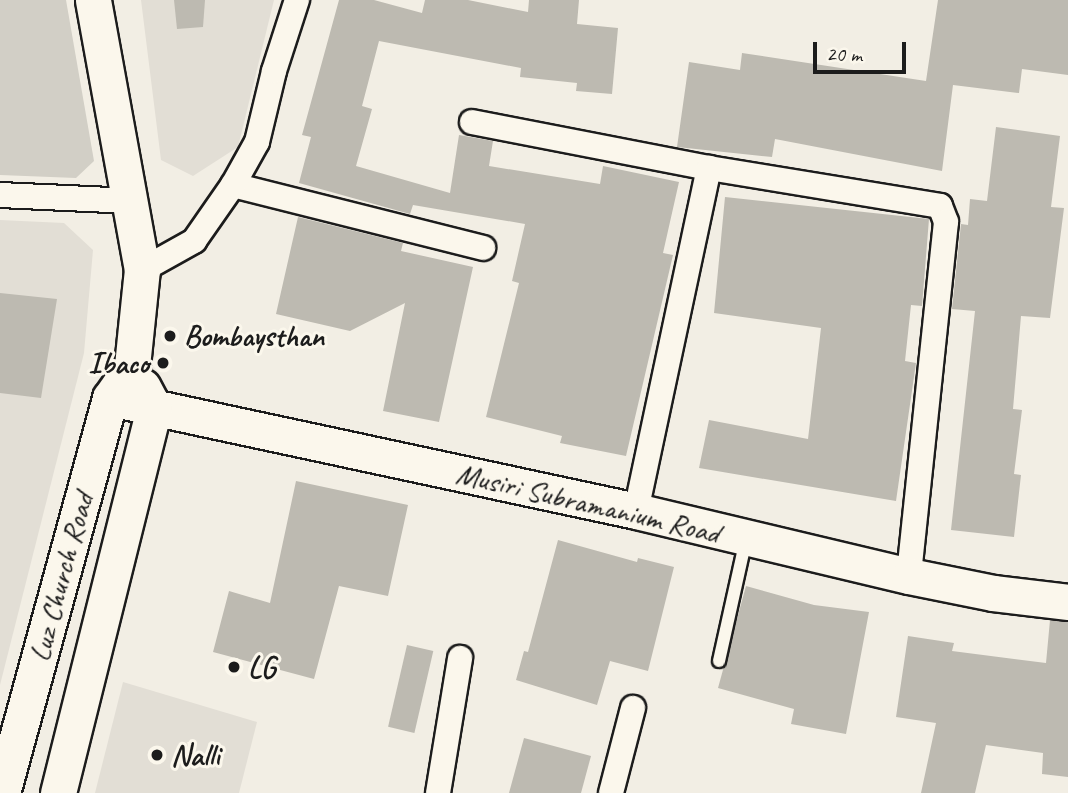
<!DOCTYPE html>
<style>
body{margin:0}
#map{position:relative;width:1068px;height:793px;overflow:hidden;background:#f2eee4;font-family:Caveat,sans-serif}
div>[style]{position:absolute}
.built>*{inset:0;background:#e2ded5}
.green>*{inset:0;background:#d2cfc6}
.building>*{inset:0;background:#bdbab1;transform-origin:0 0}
.roads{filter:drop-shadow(2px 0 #1c1c1c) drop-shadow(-2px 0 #1c1c1c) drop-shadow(0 2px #1c1c1c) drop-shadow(0 -2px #1c1c1c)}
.lane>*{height:12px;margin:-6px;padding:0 6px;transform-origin:6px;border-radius:6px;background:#fbf7ec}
.street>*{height:24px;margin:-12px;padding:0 12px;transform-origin:12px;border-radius:12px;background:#fbf7ec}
.secondary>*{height:35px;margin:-17.5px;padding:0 17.5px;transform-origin:17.5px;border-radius:17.5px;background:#fbf7ec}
.dots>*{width:19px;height:19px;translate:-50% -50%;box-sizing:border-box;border:4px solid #fbf7ec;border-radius:50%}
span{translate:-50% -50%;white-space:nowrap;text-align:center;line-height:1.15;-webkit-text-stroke:6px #fbf7ec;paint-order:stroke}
.poi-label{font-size:30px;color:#1c1c1c;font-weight:700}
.left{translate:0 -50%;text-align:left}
.right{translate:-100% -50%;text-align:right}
.street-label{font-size:30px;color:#1c1c1c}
.scale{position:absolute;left:813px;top:42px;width:93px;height:32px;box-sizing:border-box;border:4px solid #1c1c1c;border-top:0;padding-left:9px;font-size:21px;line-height:24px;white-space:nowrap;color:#1c1c1c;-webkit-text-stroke:5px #fbf7ec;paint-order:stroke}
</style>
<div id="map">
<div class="built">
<div style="clip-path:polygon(141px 0,274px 0,238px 147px,193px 176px,161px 160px)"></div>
<div style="clip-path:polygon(0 220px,64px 223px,93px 250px,84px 353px,0 685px)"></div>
<div style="clip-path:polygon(123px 682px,257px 722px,239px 793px,95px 793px)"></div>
</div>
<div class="green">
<div style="clip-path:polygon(0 0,66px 0,94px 161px,76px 178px,0 175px)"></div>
</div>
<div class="building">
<div style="clip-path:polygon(174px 0,205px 0,203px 27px,177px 29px)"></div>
<div style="clip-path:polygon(339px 0,374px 0,422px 13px,425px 0,468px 0,528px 12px,529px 0,579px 0,577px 24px,618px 28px,612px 94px,576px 91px,577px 83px,520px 77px,521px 68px,379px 41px,362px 106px,372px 109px,356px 166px,450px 193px,459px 135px,493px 141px,489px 166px,600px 184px,603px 166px,679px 182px,663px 253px,673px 255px,626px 456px,560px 443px,562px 436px,486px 417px,519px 283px,512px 281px,525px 224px,413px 205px,410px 214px,299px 183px,311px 137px,302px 135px)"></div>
<div style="clip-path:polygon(938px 0,1068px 0,1068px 75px,1022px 69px,1019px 93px,953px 85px,942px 171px,775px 139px,772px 157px,677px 147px,689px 62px,740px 70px,742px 53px,926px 81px)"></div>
<div style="clip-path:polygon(996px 127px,1060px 136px,1051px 207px,1064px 208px,1050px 318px,1021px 316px,1013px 409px,1022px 410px,1014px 474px,1021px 475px,1014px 537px,951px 530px,975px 311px,952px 309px,961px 224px,968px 225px,970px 199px,987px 201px)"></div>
<div style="clip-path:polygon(725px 197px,929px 219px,922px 306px,911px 305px,905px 361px,916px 363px,896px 501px,699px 468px,709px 420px,808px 439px,821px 328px,714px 313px)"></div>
<div style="clip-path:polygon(298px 217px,403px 243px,401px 251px,473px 267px,439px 422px,383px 411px,405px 303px,350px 331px,276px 314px)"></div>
<div style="clip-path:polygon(0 293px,57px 299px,41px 398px,0 393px)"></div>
<div style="clip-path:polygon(296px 481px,408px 505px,388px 596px,339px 586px,314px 679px,213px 652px,229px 591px,270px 603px)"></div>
<div style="clip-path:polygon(558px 540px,637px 562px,638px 558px,674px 567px,648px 671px,610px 661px,597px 705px,516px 680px,524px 651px,528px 652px)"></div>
<div style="clip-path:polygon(746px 586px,814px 605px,869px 612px,846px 734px,791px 724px,794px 709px,718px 688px)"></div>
<div style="clip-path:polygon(1050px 620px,1068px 622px,1068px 777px,1042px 774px,1043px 753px,986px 745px,975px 793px,921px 793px,936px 723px,896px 717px,908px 636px,954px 643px,952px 651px,1046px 663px)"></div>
<div style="left:407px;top:645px;width:27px;height:84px;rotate:13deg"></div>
<div style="clip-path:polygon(524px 738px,591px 756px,581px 793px,509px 793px)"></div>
</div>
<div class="roads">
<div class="lane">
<div style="left:719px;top:661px;width:125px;rotate:-77.5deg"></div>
</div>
<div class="street">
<div style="left:472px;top:122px;width:241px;rotate:11deg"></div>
<div style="left:709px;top:168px;width:234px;rotate:9.3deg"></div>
<div style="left:940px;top:206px;width:17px;rotate:69deg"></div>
<div style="left:946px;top:222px;width:356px;rotate:96deg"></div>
<div style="left:233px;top:185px;width:258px;rotate:14.1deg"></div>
<div style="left:0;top:195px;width:132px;rotate:2.6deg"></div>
<div style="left:142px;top:270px;width:60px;rotate:-29.1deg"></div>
<div style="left:194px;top:241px;width:68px;rotate:-55.1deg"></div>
<div style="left:233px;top:185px;width:49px;rotate:-60.8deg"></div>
<div style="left:257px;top:142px;width:73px;rotate:-76.5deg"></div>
<div style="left:274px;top:71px;width:75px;rotate:-72.1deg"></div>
<div style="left:636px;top:511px;width:351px;rotate:-78deg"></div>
<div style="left:438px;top:793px;width:137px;rotate:-80.7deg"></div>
<div style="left:611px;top:793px;width:88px;rotate:-75.5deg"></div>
</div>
<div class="secondary">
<div style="left:110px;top:398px;width:538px;rotate:12.12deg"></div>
<div style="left:636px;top:511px;width:281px;rotate:13.4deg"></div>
<div style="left:909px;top:576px;width:86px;rotate:11.4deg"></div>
<div style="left:993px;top:593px;width:76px;rotate:6.8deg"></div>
<div style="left:2px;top:793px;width:409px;rotate:-74.7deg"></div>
<div style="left:110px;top:398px;width:39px;rotate:-55deg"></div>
<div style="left:132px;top:366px;width:97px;rotate:-84.1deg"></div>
<div style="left:142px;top:270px;width:274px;rotate:-100.3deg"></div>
<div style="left:58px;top:793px;width:397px;rotate:-76deg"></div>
<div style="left:154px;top:408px;width:24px;rotate:-118deg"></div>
</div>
</div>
<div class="dots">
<div style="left:170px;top:336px;background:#1c1c1c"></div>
<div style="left:163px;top:363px;background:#1c1c1c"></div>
<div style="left:234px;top:667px;background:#1c1c1c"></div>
<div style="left:157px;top:755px;background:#1c1c1c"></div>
</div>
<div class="poi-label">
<span class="left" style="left:184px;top:336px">Bombaysthan</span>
<span class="right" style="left:149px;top:363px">Ibaco</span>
<span class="left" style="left:248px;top:667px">LG</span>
<span class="left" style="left:171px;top:755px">Nalli</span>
</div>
<div class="street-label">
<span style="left:588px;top:503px;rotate:13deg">Musiri Subramanium Road</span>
<span style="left:61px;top:577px;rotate:-75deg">Luz Church Road</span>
</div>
<div class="scale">20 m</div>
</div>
